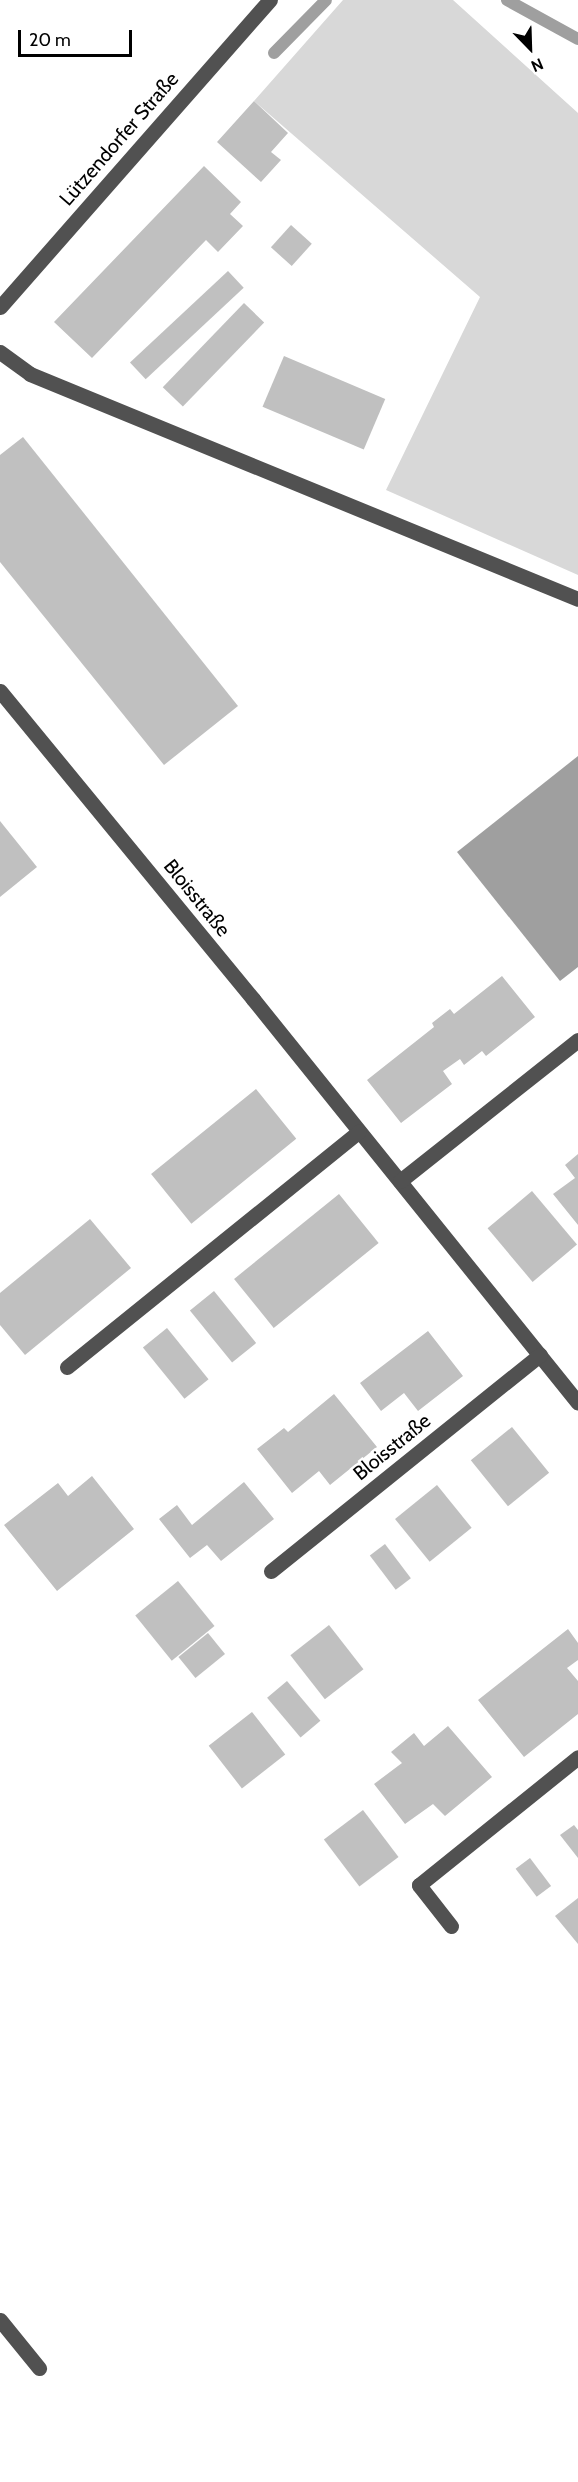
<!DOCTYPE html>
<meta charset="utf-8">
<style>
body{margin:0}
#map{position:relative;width:578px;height:2482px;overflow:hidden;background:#fff;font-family:Cabin,sans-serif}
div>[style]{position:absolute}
.green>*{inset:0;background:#d8d8d8}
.water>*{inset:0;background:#9f9f9f}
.stream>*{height:12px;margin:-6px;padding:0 6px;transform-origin:6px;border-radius:6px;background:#9f9f9f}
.building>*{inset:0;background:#c0c0c0;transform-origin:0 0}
.minor>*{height:15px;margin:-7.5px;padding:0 7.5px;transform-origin:7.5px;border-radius:7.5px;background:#515151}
span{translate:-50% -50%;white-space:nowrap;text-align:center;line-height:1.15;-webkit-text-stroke:4.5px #fff;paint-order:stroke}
.street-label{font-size:20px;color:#000}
.north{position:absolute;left:500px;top:18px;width:60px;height:60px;-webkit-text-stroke:4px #fff;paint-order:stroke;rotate:157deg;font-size:16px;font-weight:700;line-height:24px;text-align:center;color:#000}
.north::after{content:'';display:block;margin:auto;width:21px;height:27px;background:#000;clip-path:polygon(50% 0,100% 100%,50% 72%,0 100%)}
.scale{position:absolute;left:18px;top:30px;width:114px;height:27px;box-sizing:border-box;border:3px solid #000;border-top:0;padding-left:8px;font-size:18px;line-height:21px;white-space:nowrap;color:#000;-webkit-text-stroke:4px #fff;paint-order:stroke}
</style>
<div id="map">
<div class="green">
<div style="clip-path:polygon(343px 0,453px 0,578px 113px,578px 575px,386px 490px,480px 297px,254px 101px)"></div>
</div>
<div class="water">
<div style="clip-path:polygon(578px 756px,578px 967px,560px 981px,457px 852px)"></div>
</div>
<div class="stream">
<div style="left:507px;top:0;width:81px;rotate:28.8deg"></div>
<div style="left:274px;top:53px;width:74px;rotate:-45.5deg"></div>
</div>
<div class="building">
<div style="clip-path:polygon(254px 101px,288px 133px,271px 152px,281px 160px,261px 182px,217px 142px)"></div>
<div style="clip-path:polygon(204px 166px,241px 202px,230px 214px,243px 226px,218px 252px,206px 240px,92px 358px,54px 322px)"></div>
<div style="left:291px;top:225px;width:28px;height:30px;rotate:42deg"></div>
<div style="left:228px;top:271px;width:23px;height:134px;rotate:47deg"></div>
<div style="left:244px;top:303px;width:28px;height:117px;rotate:44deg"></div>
<div style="left:284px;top:356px;width:110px;height:55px;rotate:23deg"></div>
<div style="clip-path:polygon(23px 437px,238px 706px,164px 765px,0 562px,0 455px)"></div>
<div style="clip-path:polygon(0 821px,37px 867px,0 897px)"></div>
<div style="clip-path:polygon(502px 976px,535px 1017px,486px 1056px,482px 1051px,464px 1065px,460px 1059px,443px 1071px,452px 1084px,401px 1123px,367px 1080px,434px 1027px,432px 1023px,450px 1009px,454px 1014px)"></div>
<div style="left:256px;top:1089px;width:64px;height:135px;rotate:51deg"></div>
<div style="clip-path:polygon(578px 1154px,578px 1225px,553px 1194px,575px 1178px,565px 1165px)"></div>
<div style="left:532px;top:1191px;width:70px;height:58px;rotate:50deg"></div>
<div style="left:339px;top:1194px;width:63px;height:135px;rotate:51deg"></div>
<div style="clip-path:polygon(90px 1219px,131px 1268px,25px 1355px,0 1325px,0 1293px)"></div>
<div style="left:214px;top:1291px;width:67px;height:31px;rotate:51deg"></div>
<div style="left:167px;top:1328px;width:66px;height:31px;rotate:51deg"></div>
<div style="clip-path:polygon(428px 1331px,463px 1376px,418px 1411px,404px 1393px,381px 1411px,360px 1383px)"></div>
<div style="clip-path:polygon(334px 1394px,377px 1447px,330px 1485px,319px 1471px,292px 1493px,257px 1449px,284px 1428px,288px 1432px)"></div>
<div style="left:512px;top:1427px;width:59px;height:53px;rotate:51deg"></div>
<div style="clip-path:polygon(92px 1476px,134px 1529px,57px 1591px,4px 1525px,58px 1483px,68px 1496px)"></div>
<div style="clip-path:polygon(244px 1482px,274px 1519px,221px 1561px,207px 1545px,190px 1558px,159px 1519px,177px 1505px,192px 1525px)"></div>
<div style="left:437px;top:1485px;width:55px;height:54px;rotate:51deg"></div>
<div style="left:385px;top:1544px;width:43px;height:19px;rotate:53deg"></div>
<div style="left:178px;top:1581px;width:58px;height:55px;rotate:51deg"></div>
<div style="left:329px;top:1625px;width:56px;height:49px;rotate:52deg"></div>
<div style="clip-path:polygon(568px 1629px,578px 1643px,578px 1660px,567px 1668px,578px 1681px,578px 1714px,524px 1757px,478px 1700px)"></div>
<div style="left:208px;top:1633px;width:27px;height:38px;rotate:51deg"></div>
<div style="left:287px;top:1681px;width:52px;height:26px;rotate:50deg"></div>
<div style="left:252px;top:1712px;width:54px;height:55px;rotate:52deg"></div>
<div style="clip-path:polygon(448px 1726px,492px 1777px,445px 1816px,433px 1804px,405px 1824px,374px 1784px,402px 1763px,391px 1752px,414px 1733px,424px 1746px)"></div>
<div style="left:363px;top:1810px;width:59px;height:49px;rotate:53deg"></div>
<div style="clip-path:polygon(574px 1825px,578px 1830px,578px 1858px,560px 1835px)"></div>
<div style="left:530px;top:1858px;width:35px;height:18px;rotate:53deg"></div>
<div style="clip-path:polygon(578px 1898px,578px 1944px,555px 1916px)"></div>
</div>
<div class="minor">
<div style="left:0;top:307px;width:409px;rotate:-48.7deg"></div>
<div style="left:0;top:352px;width:37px;rotate:36deg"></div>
<div style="left:30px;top:374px;width:592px;rotate:22.32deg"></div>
<div style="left:0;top:691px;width:399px;rotate:50.6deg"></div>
<div style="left:253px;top:999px;width:518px;rotate:51.18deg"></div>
<div style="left:400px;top:1181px;width:227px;rotate:-38.4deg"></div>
<div style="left:67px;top:1367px;width:375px;rotate:-38.9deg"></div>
<div style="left:271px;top:1571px;width:345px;rotate:-38.8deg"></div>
<div style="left:451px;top:1926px;width:52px;rotate:-128deg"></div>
<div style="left:419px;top:1885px;width:204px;rotate:-38.8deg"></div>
<div style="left:0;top:2320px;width:62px;rotate:50.9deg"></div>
</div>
<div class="street-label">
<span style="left:119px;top:139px;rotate:-49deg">Lützendorfer Straße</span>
<span style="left:197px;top:898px;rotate:51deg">Bloisstraße</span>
<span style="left:392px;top:1447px;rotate:-39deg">Bloisstraße</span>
</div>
<div class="north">N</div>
<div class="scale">20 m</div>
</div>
